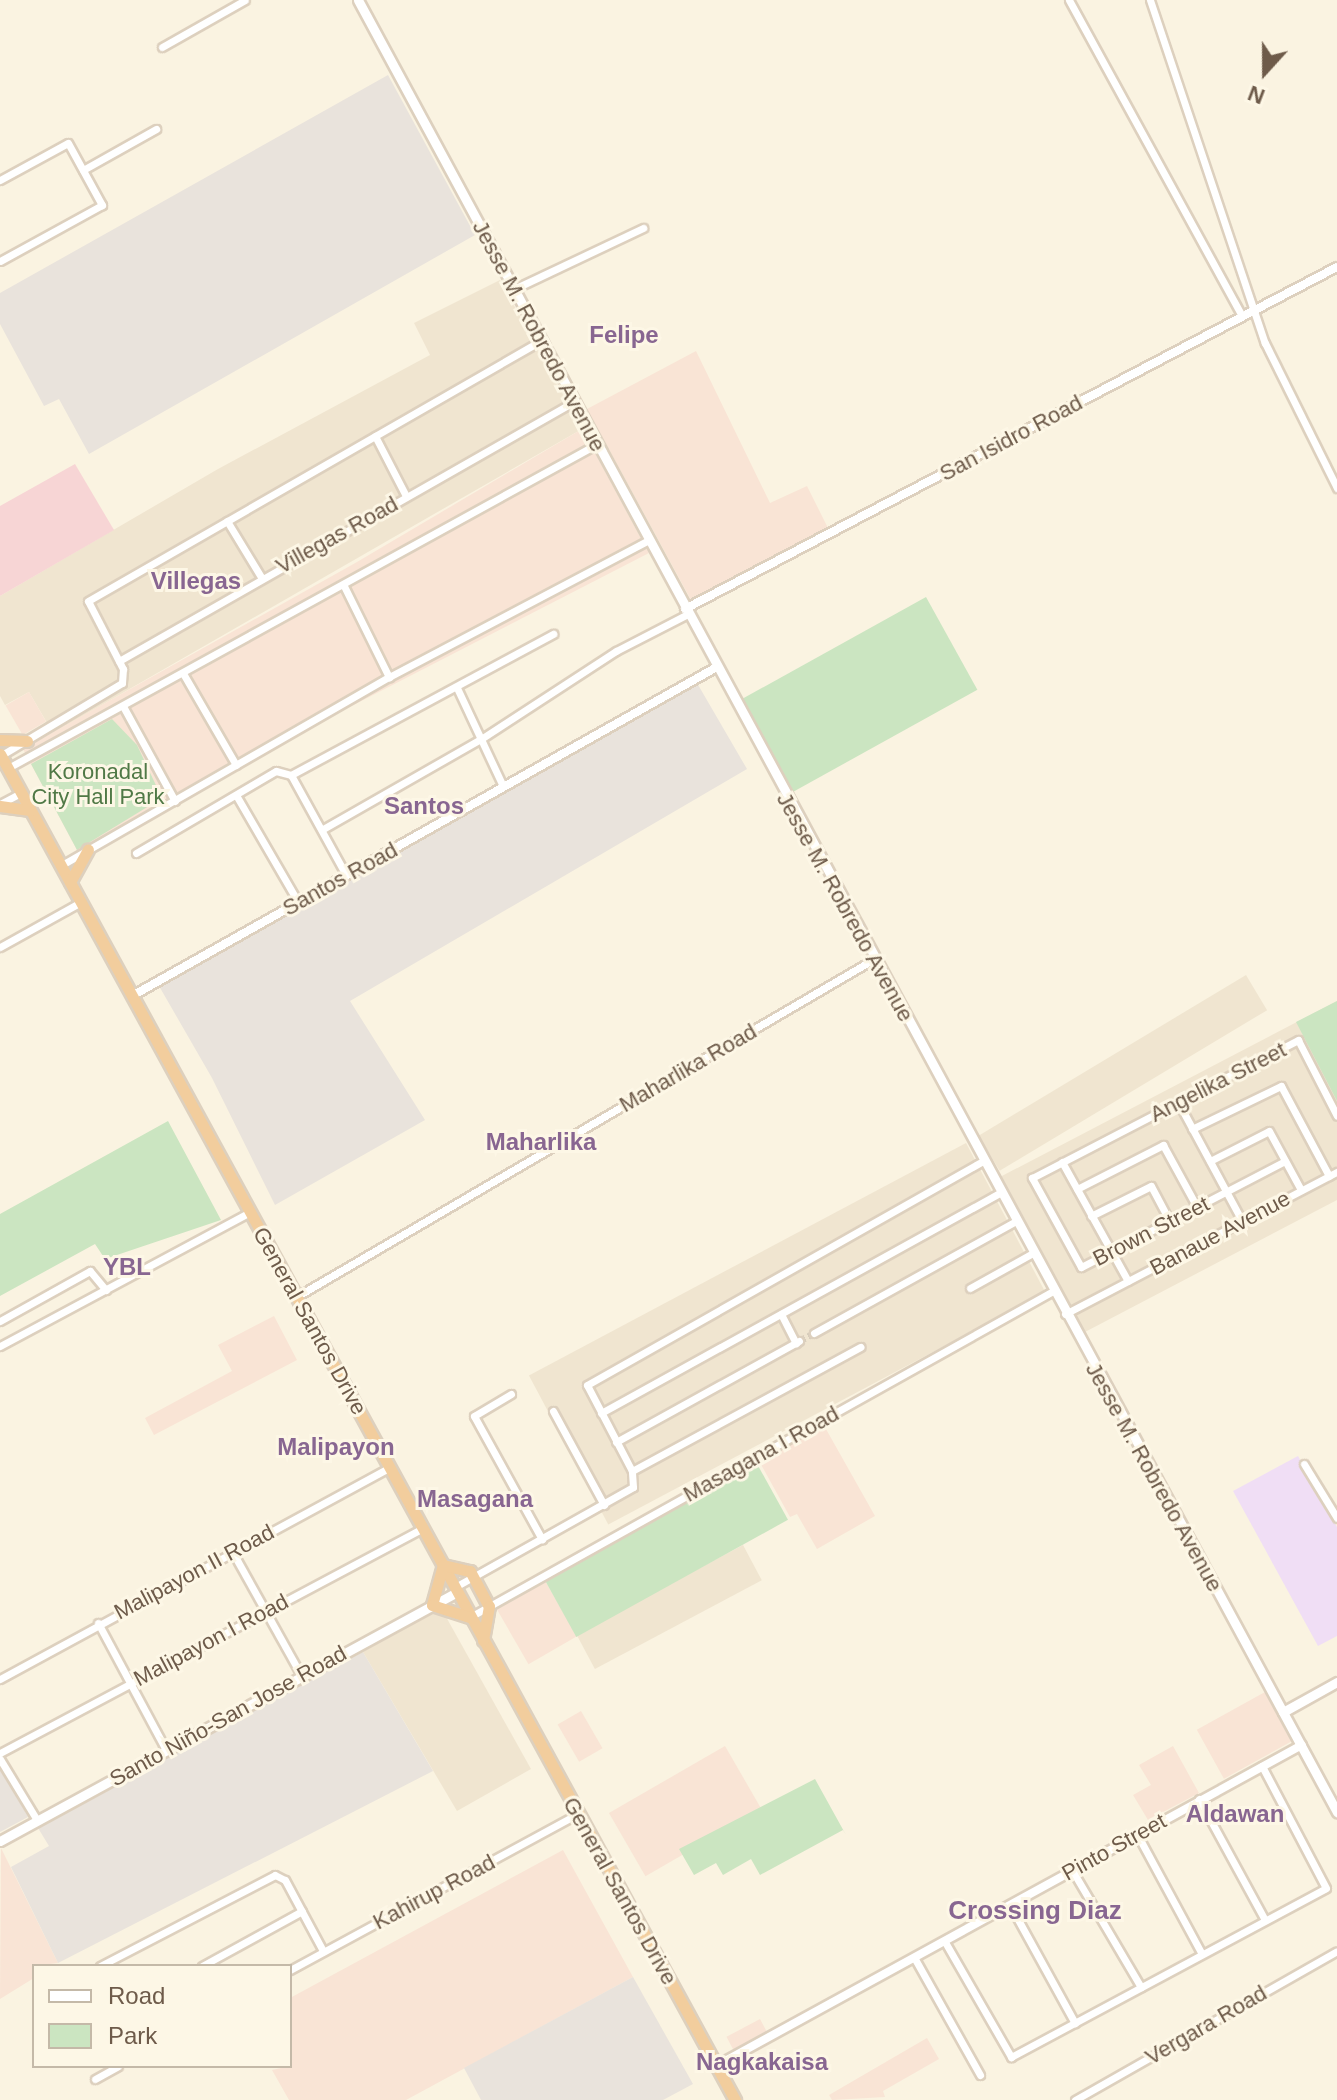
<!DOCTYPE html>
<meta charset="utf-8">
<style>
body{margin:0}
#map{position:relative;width:1337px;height:2100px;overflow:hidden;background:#faf3e1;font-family:Arial,sans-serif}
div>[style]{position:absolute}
.residential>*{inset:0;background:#f0e5d0;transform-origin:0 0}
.commercial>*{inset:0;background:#f9e4d5;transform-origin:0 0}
.industrial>*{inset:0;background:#e9e3dc}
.education>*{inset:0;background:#f0def5}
.medical>*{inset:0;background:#f7d5d5}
.green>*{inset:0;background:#cbe5c1;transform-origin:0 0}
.minor-tunnel>*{height:7px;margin-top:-3.5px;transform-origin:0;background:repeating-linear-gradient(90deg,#d7cdbb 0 7px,transparent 0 10.5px)}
.roads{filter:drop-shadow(2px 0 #ddd0be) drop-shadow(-2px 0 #ddd0be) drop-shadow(0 2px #ddd0be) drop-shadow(0 -2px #ddd0be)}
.minor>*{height:7px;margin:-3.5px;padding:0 3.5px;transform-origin:3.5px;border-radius:3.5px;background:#fff}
.tertiary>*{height:8px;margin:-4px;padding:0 4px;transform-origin:4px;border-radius:4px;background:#fff}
.secondary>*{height:9px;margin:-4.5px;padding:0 4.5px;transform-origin:4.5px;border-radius:4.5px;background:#fff}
.trunk>*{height:11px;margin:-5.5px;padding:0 5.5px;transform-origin:5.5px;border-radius:5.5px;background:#f2cd9d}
span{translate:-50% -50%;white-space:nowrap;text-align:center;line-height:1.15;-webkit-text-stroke:6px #fdf7e6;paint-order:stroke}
.street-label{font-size:22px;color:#6e5b4a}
.park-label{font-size:22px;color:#507946}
.neighbourhood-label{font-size:24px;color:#886691;font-weight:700}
.quarter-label{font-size:26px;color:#886691;font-weight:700}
.legend{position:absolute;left:32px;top:1964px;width:260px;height:104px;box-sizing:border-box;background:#fdf7e6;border:2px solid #c4b9a8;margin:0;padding:10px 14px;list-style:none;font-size:24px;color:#6e5b4a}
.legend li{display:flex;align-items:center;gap:16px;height:40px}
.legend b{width:40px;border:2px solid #c4b9a8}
.north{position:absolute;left:1225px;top:32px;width:80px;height:80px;-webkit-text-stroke:6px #fdf7e6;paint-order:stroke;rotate:201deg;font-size:22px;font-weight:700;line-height:32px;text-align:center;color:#6e5b4a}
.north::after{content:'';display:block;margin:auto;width:28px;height:36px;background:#6e5b4a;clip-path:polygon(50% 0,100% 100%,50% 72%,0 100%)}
</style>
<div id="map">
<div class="residential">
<div style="clip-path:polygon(500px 280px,582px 429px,53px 733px,29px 692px,5px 705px,0 696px,0 596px,218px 469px,430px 355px,414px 323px)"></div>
<div style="left:1246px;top:975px;width:41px;height:312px;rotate:59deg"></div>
<div style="clip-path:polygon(1337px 1001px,1337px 1200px,1085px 1332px,1000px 1177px)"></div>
<div style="left:966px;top:1143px;width:169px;height:495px;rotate:62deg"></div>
<div style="left:743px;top:1545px;width:40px;height:189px;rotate:62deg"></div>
<div style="clip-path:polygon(432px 1612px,445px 1615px,531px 1769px,457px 1811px,363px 1652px)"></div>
</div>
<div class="commercial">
<div style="clip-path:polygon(696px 351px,770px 503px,807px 486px,828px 528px,691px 600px,587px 409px)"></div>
<div style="clip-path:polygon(582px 429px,649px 553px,305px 730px,92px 854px,86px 845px,77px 850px,23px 749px,357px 562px)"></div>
<div style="left:29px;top:692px;width:34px;height:27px;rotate:60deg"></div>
<div style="clip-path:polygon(274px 1316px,297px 1360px,154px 1435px,145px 1418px,232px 1371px,218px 1345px)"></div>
<div style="clip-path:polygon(822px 1422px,875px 1516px,817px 1549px,797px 1514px,790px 1517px,758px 1459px)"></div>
<div style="left:544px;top:1579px;width:66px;height:56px;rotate:60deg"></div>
<div style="left:1265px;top:1692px;width:56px;height:78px;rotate:61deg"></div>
<div style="left:581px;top:1711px;width:43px;height:27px;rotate:60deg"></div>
<div style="left:725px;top:1746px;width:73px;height:134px;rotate:60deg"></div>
<div style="clip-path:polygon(1173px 1746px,1199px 1793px,1148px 1820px,1133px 1795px,1151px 1785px,1139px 1765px)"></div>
<div style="clip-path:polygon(1px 1848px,58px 1963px,34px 1966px,34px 1978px,0 1999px)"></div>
<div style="clip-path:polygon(563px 1850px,633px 1977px,406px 2100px,289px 2100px,272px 2070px,290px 2066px,290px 1998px)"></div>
<div style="left:760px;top:2019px;width:19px;height:38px;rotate:62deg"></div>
<div style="clip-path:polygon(927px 2038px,939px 2059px,883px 2091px,885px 2097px,832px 2100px,829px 2095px)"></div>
</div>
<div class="industrial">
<div style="clip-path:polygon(388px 75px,475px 235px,89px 454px,59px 399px,44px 406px,0 324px,0 293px)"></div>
<div style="clip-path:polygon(697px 683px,747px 769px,350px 1001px,425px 1120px,275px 1205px,212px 1078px,159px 986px)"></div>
<div style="clip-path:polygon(363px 1652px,433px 1771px,58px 1963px,11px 1867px,49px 1846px,38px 1828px)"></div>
<div style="clip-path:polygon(0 1766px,28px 1817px,0 1832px)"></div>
<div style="clip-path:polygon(633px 1977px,693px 2084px,663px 2100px,481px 2100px,464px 2068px)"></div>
</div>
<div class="education">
<div style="clip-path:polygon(1298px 1456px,1337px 1527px,1337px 1636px,1318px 1646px,1233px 1491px)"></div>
</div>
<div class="medical">
<div style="clip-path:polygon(75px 464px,114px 530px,0 596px,0 506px)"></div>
</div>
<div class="green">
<div style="left:926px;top:597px;width:106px;height:212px;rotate:61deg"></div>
<div style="clip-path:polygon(112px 719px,137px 745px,162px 798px,77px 850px,31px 764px)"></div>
<div style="clip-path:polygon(1337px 1001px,1337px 1101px,1296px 1022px)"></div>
<div style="clip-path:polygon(168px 1121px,221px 1220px,105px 1259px,95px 1244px,0 1296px,0 1214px)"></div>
<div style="left:756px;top:1462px;width:66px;height:242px;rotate:61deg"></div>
<div style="clip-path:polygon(815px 1779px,846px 1835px,843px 1830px,760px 1875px,751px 1859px,723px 1875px,716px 1863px,694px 1875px,679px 1849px)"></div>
</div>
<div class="minor-tunnel">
<div style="left:799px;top:1341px;width:17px;rotate:-28deg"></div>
</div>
<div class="roads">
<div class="minor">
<div style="left:1069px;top:0;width:360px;rotate:61.3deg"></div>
<div style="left:1150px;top:0;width:362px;rotate:71.5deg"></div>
<div style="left:1265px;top:343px;width:162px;rotate:63.6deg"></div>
<div style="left:162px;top:47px;width:95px;rotate:-29.5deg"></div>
<div style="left:83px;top:170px;width:84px;rotate:-29.3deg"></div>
<div style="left:0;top:180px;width:77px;rotate:-28.6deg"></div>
<div style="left:68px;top:143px;width:71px;rotate:61.3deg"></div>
<div style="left:102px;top:205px;width:116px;rotate:151.2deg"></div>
<div style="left:514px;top:289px;width:143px;rotate:-25.3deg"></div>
<div style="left:375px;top:436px;width:68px;rotate:62.7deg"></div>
<div style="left:227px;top:521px;width:66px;rotate:58.7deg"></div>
<div style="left:344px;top:586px;width:102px;rotate:63.7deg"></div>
<div style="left:119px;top:661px;width:525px;rotate:-29.69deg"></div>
<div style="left:184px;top:675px;width:104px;rotate:60deg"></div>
<div style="left:457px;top:688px;width:108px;rotate:64.9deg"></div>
<div style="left:124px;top:708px;width:106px;rotate:61.3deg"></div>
<div style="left:0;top:756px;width:142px;rotate:-30.9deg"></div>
<div style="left:122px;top:683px;width:14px;rotate:-86deg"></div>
<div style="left:123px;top:669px;width:76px;rotate:-117.2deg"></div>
<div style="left:88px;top:601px;width:524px;rotate:-29.89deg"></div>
<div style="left:8px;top:768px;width:672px;rotate:-28.81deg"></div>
<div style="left:236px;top:795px;width:124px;rotate:59.9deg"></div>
<div style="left:0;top:804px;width:24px;rotate:-28deg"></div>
<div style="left:323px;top:829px;width:182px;rotate:-29.7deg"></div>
<div style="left:481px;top:739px;width:161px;rotate:-33.1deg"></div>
<div style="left:616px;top:651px;width:81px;rotate:-27.2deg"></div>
<div style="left:136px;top:853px;width:162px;rotate:-30.4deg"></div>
<div style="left:276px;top:771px;width:16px;rotate:15deg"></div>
<div style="left:60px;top:866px;width:379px;rotate:-29.9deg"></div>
<div style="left:389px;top:677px;width:294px;rotate:-27.8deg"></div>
<div style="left:346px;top:875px;width:114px;rotate:-118.8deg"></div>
<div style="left:291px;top:775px;width:298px;rotate:-28.3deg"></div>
<div style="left:0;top:947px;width:93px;rotate:-29.1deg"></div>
<div style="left:1178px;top:1102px;width:135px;rotate:61.7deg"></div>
<div style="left:1192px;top:1129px;width:99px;rotate:-25.8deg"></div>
<div style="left:1281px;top:1086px;width:102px;rotate:61.9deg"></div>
<div style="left:1210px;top:1161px;width:66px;rotate:-27deg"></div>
<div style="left:1269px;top:1131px;width:67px;rotate:61.5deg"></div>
<div style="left:1285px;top:1161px;width:230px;rotate:152.5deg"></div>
<div style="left:1081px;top:1267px;width:102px;rotate:-118.8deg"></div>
<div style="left:1032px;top:1178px;width:300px;rotate:-27.4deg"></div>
<div style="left:1298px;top:1040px;width:85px;rotate:62.8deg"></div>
<div style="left:1062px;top:1162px;width:136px;rotate:61deg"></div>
<div style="left:1077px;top:1189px;width:97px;rotate:-27.1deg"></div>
<div style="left:1163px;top:1145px;width:71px;rotate:61.3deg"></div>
<div style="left:1091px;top:1216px;width:67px;rotate:-26.6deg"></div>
<div style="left:1151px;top:1186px;width:40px;rotate:62deg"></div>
<div style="left:970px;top:1288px;width:72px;rotate:-29.1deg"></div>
<div style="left:296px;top:1297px;width:670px;rotate:-30.32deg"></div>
<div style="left:781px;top:1314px;width:33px;rotate:63deg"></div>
<div style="left:1065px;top:1314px;width:307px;rotate:-27.6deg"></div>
<div style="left:0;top:1321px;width:103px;rotate:-29.1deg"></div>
<div style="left:90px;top:1271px;width:25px;rotate:50deg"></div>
<div style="left:814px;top:1333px;width:231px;rotate:-29deg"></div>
<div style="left:0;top:1346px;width:284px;rotate:-28.2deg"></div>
<div style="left:511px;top:1394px;width:43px;rotate:149.3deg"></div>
<div style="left:474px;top:1416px;width:141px;rotate:61.1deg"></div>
<div style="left:553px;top:1411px;width:107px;rotate:61.5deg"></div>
<div style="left:601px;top:1413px;width:456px;rotate:-28.9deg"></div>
<div style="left:616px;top:1442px;width:209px;rotate:-28.9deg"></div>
<div style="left:1304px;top:1464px;width:63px;rotate:58.6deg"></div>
<div style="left:632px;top:1471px;width:260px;rotate:-28.5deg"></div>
<div style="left:232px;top:1551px;width:142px;rotate:60.9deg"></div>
<div style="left:455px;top:1587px;width:204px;rotate:-29.3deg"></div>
<div style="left:633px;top:1487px;width:16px;rotate:-94deg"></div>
<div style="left:632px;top:1471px;width:97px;rotate:-117.6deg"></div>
<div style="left:587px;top:1385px;width:455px;rotate:-29.5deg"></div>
<div style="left:470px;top:1617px;width:668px;rotate:-29.21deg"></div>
<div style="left:98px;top:1623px;width:144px;rotate:61.8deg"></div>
<div style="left:0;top:1679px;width:444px;rotate:-28.5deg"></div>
<div style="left:0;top:1753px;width:479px;rotate:-28deg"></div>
<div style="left:0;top:1759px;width:71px;rotate:58.8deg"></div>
<div style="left:1199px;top:1799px;width:138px;rotate:61.4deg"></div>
<div style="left:1137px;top:1834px;width:136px;rotate:61.6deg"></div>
<div style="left:1072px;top:1870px;width:136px;rotate:59.5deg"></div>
<div style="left:1010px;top:1905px;width:135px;rotate:61.2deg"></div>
<div style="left:945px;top:1942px;width:133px;rotate:60.1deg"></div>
<div style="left:1011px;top:2057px;width:357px;rotate:-28.2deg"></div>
<div style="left:1326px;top:1888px;width:138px;rotate:-117.7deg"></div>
<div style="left:915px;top:1959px;width:133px;rotate:60.7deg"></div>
<div style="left:100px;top:1966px;width:197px;rotate:-27.5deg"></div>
<div style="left:275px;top:1875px;width:11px;rotate:27deg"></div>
<div style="left:285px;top:1880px;width:81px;rotate:61.8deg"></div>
<div style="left:202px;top:1966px;width:114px;rotate:-28.8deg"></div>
<div style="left:290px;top:1970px;width:327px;rotate:-28.5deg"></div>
<div style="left:95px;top:2079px;width:26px;rotate:-29deg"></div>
<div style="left:1075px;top:2100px;width:301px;rotate:-29.6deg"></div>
</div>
<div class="tertiary">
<div style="left:685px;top:609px;width:736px;rotate:-27.68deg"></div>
<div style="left:132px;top:996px;width:669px;rotate:-29.36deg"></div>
<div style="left:716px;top:2066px;width:668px;rotate:-28.71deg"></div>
</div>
<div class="secondary">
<div style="left:358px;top:0;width:2060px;rotate:61.62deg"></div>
<div style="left:1283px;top:1712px;width:62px;rotate:-29.1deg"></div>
<div style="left:0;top:1841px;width:520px;rotate:-28.58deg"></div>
</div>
<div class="trunk">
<div style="left:0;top:740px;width:27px;rotate:2deg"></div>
<div style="left:0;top:754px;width:1534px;rotate:61.36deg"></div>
<div style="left:0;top:806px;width:30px;rotate:8deg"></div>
<div style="left:70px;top:882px;width:37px;rotate:-61deg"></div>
<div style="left:443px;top:1565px;width:28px;rotate:13deg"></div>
<div style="left:470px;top:1571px;width:40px;rotate:62deg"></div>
<div style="left:489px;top:1606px;width:35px;rotate:100deg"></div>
<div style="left:443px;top:1565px;width:41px;rotate:105.4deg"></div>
<div style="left:432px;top:1605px;width:40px;rotate:18deg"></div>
</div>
</div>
<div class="street-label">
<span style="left:539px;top:336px;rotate:62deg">Jesse M. Robredo Avenue</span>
<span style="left:1011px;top:438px;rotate:-28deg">San Isidro Road</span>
<span style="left:337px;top:535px;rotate:-29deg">Villegas Road</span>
<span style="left:340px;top:879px;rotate:-29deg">Santos Road</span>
<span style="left:845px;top:907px;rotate:61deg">Jesse M. Robredo Avenue</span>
<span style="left:688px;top:1068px;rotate:-30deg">Maharlika Road</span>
<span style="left:1218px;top:1082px;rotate:-27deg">Angelika Street</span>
<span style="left:1151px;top:1231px;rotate:-27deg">Brown Street</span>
<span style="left:1220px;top:1233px;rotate:-28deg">Banaue Avenue</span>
<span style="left:310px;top:1321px;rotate:61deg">General Santos Drive</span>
<span style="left:761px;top:1454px;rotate:-29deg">Masagana I Road</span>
<span style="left:1154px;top:1477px;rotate:61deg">Jesse M. Robredo Avenue</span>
<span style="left:194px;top:1572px;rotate:-28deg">Malipayon II Road</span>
<span style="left:211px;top:1640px;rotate:-28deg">Malipayon I Road</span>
<span style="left:228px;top:1716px;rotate:-29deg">Santo Niño-San Jose Road</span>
<span style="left:1114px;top:1847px;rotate:-29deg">Pinto Street</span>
<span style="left:620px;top:1891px;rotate:61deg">General Santos Drive</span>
<span style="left:434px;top:1892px;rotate:-28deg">Kahirup Road</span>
<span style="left:1206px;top:2025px;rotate:-30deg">Vergara Road</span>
</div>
<div class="park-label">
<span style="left:98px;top:784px">Koronadal<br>City Hall Park</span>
</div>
<div class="neighbourhood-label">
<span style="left:624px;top:335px">Felipe</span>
<span style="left:196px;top:581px">Villegas</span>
<span style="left:424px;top:806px">Santos</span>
<span style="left:541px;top:1142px">Maharlika</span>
<span style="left:127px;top:1267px">YBL</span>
<span style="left:336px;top:1447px">Malipayon</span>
<span style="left:475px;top:1499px">Masagana</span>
<span style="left:1235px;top:1814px">Aldawan</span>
<span style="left:762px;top:2062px">Nagkakaisa</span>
</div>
<div class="quarter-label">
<span style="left:1035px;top:1911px">Crossing Diaz</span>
</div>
<ul class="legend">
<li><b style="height:10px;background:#fff"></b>Road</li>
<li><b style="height:22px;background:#cbe5c1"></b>Park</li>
</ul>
<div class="north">N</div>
</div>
